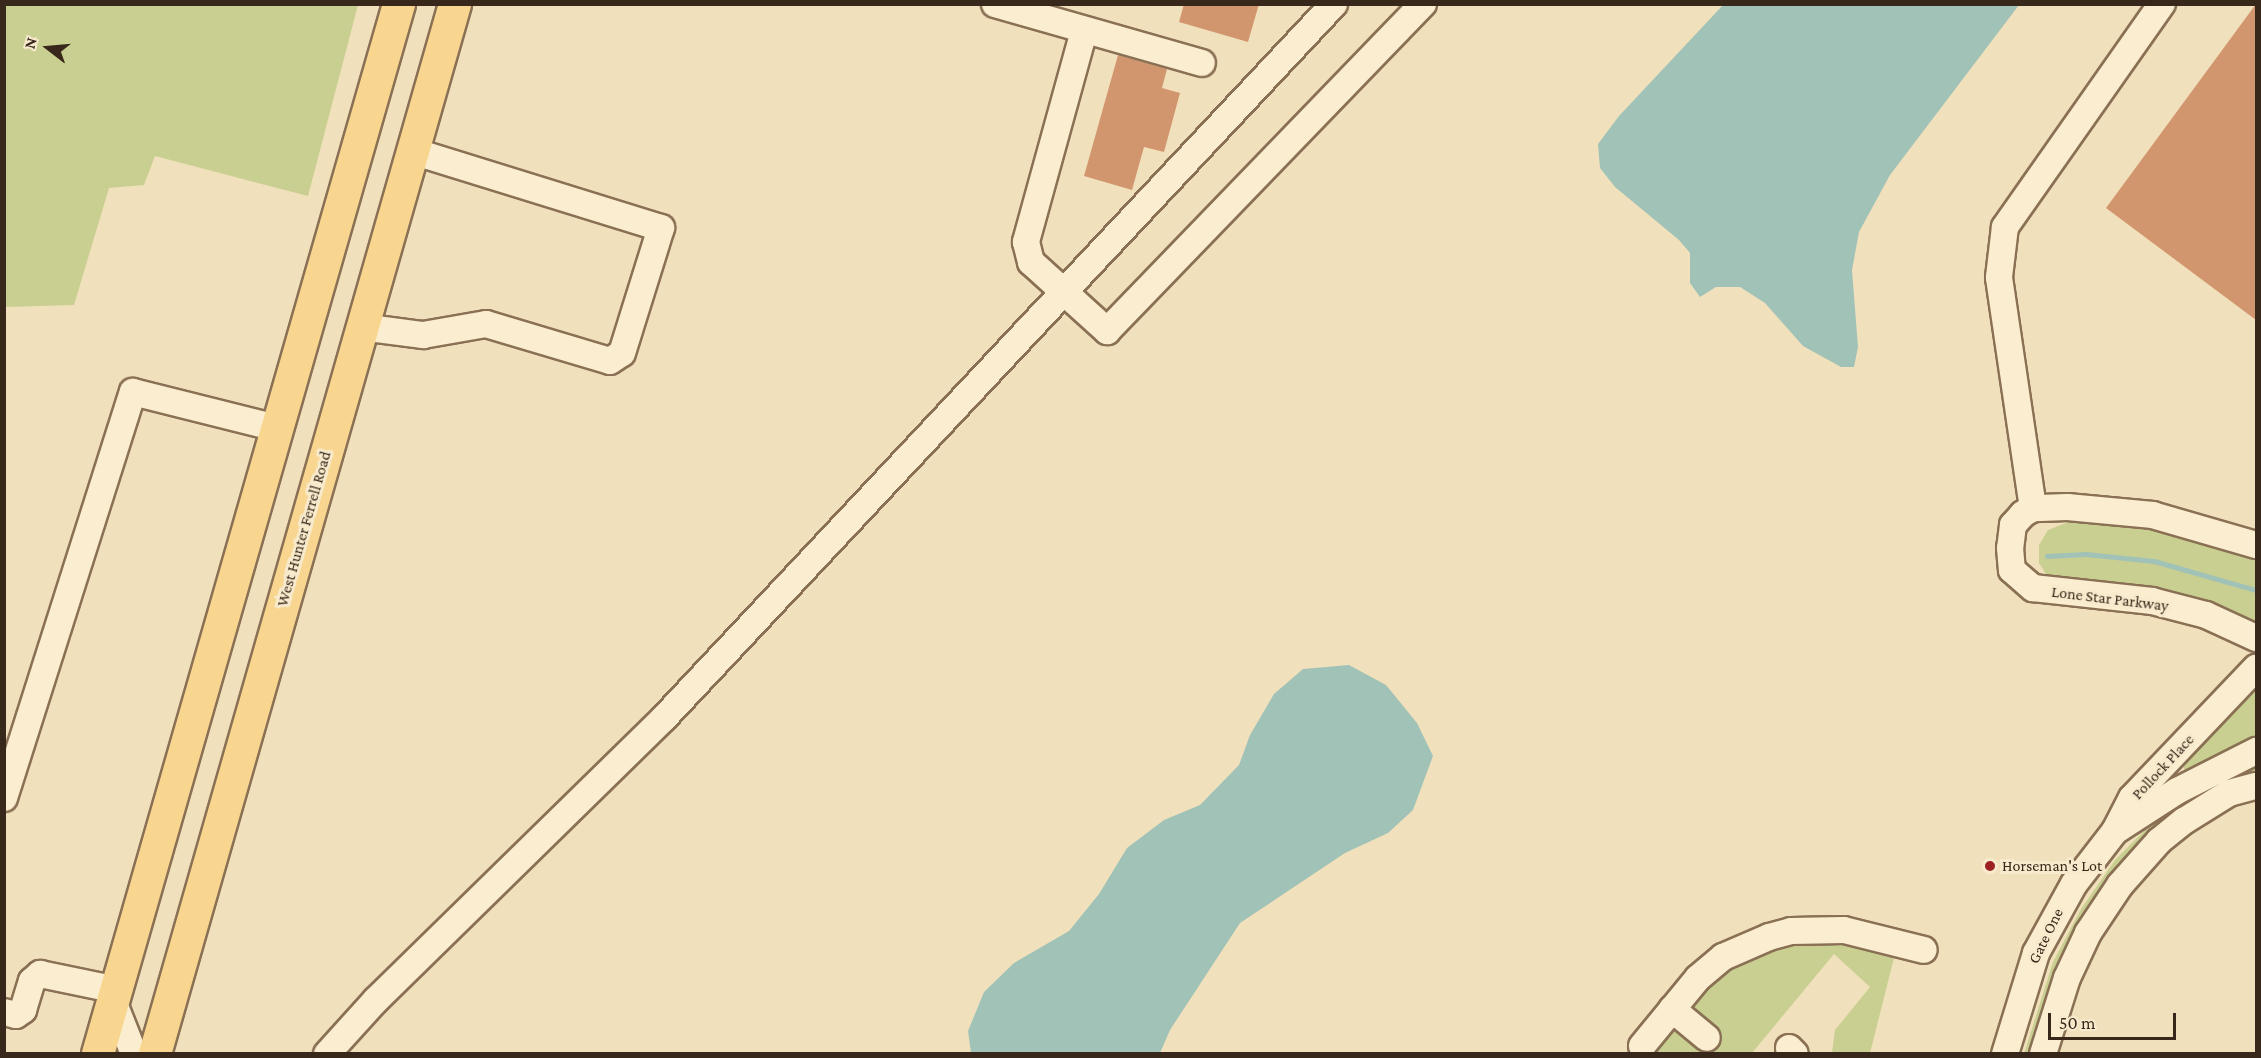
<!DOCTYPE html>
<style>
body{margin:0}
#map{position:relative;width:2261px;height:1058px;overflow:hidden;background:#f1e0bc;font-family:"Crimson Pro",serif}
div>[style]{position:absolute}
.green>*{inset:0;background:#c9cf90}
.water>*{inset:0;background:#a1c2b7}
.stream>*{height:5px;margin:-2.5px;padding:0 2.5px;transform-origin:2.5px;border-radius:2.5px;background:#a1c2b7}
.building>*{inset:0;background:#d2966f}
.roads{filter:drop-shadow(2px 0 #8a7054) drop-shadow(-2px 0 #8a7054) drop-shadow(0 2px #8a7054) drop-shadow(0 -2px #8a7054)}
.minor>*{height:26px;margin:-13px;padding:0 13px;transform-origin:13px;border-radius:13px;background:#fbeed0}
.major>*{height:32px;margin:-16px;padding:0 16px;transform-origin:16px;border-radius:16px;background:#f8d690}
.dots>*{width:16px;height:16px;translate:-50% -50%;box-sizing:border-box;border:3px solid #f8eacc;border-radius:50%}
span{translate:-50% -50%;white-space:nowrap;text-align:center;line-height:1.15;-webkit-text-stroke:6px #f8eacc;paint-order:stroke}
.street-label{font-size:16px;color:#38281b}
.poi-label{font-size:16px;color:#38281b}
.left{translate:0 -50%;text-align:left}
.frame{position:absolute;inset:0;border:6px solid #38281b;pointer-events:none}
.north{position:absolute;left:18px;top:18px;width:60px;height:60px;-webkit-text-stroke:4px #f8eacc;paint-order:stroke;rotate:286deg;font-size:16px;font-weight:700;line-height:24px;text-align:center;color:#38281b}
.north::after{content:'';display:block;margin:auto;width:21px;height:27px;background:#38281b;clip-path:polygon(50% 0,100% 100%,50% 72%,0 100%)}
.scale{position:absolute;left:2048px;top:1013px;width:128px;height:27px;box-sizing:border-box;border:3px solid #38281b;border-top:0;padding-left:8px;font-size:18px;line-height:21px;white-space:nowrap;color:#38281b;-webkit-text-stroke:4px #f8eacc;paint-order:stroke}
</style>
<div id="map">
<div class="green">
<div style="clip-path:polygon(4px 5px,358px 5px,308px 196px,155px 156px,144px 185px,109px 188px,74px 305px,5px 307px)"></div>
<div style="clip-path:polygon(2071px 521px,2180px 533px,2256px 556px,2256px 625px,2049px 579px,2039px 563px,2039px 545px,2048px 530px)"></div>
<div style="clip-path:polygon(2256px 684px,2256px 741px,2188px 771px,2184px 769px,2183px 760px)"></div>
<div style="clip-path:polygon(2256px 761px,2256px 777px,2189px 801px,2153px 830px,2105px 885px,2052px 984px,2032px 1053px,2024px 1054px,2053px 962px,2081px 909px,2115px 860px,2165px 810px)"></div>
<div style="clip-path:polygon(1814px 935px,1896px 950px,1870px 1053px,1832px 1053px,1835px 1030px,1870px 987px,1834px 954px,1752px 1053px,1654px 1054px,1649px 1050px,1667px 1032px,1685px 1032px,1699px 1018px,1693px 1003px,1695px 995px,1750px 951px)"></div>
</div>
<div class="water">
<div style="clip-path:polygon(1724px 4px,2019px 5px,1890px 175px,1859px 232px,1852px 270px,1858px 347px,1854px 367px,1841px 367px,1803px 346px,1765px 303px,1740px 287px,1716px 287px,1700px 297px,1690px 283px,1690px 253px,1679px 240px,1615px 187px,1600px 168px,1598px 144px,1619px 116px)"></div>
<div style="clip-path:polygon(1349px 665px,1386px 685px,1417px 723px,1433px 756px,1413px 810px,1388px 833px,1345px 853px,1240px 923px,1170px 1030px,1160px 1053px,971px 1053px,968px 1031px,984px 992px,1014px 963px,1069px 931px,1099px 894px,1127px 848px,1164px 820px,1200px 805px,1239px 765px,1250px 735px,1274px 694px,1303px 669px)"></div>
</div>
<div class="stream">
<div style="left:2047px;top:556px;width:39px;rotate:-3deg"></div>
<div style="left:2086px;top:554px;width:68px;rotate:5.9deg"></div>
<div style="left:2154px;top:561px;width:106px;rotate:15.9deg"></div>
</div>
<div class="building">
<div style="clip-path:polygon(1184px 4px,1259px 4px,1248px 42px,1179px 22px)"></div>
<div style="clip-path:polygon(2256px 4px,2256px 320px,2106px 208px)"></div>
<div style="clip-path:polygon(1118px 55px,1167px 69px,1162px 88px,1180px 93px,1164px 152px,1144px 147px,1132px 190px,1084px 176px)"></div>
</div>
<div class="roads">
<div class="minor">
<div style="left:995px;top:4px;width:215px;rotate:15.9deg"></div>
<div style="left:1084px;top:31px;width:219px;rotate:105.4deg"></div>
<div style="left:1026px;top:242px;width:21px;rotate:76deg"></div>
<div style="left:1031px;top:262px;width:103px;rotate:42.2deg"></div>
<div style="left:1107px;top:331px;width:455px;rotate:-46deg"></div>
<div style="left:361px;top:327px;width:63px;rotate:7.4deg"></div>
<div style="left:423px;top:335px;width:64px;rotate:-9.9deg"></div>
<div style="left:486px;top:324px;width:129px;rotate:16.6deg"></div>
<div style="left:610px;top:361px;width:14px;rotate:-34deg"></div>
<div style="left:622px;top:353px;width:131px;rotate:-72.7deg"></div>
<div style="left:661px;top:228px;width:260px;rotate:-162.8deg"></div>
<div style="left:2033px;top:508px;width:233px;rotate:-98.4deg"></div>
<div style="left:1999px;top:277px;width:50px;rotate:-83.2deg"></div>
<div style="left:2005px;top:227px;width:273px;rotate:-54.9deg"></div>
<div style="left:2256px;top:545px;width:107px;rotate:-163.8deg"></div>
<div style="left:2153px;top:515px;width:86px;rotate:-174.7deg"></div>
<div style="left:2067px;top:507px;width:34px;rotate:178deg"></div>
<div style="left:2033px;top:508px;width:12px;rotate:149deg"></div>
<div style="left:2023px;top:514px;width:15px;rotate:132deg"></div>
<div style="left:2013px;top:525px;width:23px;rotate:97deg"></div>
<div style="left:2010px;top:548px;width:22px;rotate:85deg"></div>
<div style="left:2012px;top:570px;width:28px;rotate:41deg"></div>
<div style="left:2033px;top:588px;width:120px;rotate:6.2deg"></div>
<div style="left:2152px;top:601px;width:56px;rotate:14.5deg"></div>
<div style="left:2206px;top:615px;width:55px;rotate:24.7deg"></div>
<div style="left:4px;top:798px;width:426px;rotate:-72.4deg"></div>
<div style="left:133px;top:392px;width:147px;rotate:14.1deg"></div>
<div style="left:2115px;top:831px;width:74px;rotate:-32.8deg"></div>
<div style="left:2177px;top:791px;width:89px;rotate:-26.9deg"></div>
<div style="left:113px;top:1001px;width:57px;rotate:68.4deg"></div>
<div style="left:1672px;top:1009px;width:45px;rotate:39.6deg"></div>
<div style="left:4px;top:1012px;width:12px;rotate:14deg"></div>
<div style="left:16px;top:1015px;width:9px;rotate:-36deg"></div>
<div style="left:23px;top:1010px;width:30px;rotate:-73deg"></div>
<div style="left:32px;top:981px;width:11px;rotate:-41deg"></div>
<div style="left:40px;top:974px;width:79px;rotate:11.7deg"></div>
<div style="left:1642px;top:1046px;width:88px;rotate:-50.5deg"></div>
<div style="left:1698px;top:978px;width:33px;rotate:-40deg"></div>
<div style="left:1723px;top:957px;width:50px;rotate:-23.5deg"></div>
<div style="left:1769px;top:937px;width:23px;rotate:-15deg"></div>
<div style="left:1791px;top:931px;width:53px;rotate:-1.1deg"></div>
<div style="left:1844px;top:930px;width:82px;rotate:14deg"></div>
<div style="left:1789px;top:1048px;width:8px;rotate:45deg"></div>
<div style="left:327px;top:1054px;width:73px;rotate:-47.8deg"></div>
<div style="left:376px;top:1000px;width:403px;rotate:-44.4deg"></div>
<div style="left:664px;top:718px;width:979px;rotate:-46.82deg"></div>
<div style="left:2005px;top:1054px;width:106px;rotate:-72.9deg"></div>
<div style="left:2036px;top:953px;width:79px;rotate:-61.2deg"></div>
<div style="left:2074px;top:884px;width:67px;rotate:-52.3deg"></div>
<div style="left:2115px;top:831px;width:37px;rotate:-63deg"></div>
<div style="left:2132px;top:798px;width:180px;rotate:-46.4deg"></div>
<div style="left:2043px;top:1054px;width:80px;rotate:-72.5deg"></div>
<div style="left:2067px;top:978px;width:50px;rotate:-65deg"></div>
<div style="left:2088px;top:933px;width:58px;rotate:-56.3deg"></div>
<div style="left:2120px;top:885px;width:59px;rotate:-48.4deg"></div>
<div style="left:2159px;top:841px;width:32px;rotate:-39deg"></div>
<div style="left:2184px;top:821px;width:53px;rotate:-31.9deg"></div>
<div style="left:2229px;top:793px;width:28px;rotate:-15deg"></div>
</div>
<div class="major">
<div style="left:98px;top:1054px;width:1092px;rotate:-74deg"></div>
<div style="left:155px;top:1054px;width:1092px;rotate:-74.05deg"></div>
</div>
</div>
<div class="dots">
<div style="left:1990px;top:866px;background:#9d2023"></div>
</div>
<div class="street-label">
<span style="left:304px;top:529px;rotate:-74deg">West Hunter Ferrell Road</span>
<span style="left:2110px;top:599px;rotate:7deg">Lone Star Parkway</span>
<span style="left:2163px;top:767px;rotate:-47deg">Pollock Place</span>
<span style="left:2046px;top:936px;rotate:-64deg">Gate One</span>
</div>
<div class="poi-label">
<span class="left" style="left:2002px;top:866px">Horseman's Lot</span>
</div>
<div class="frame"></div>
<div class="north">N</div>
<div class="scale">50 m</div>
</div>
